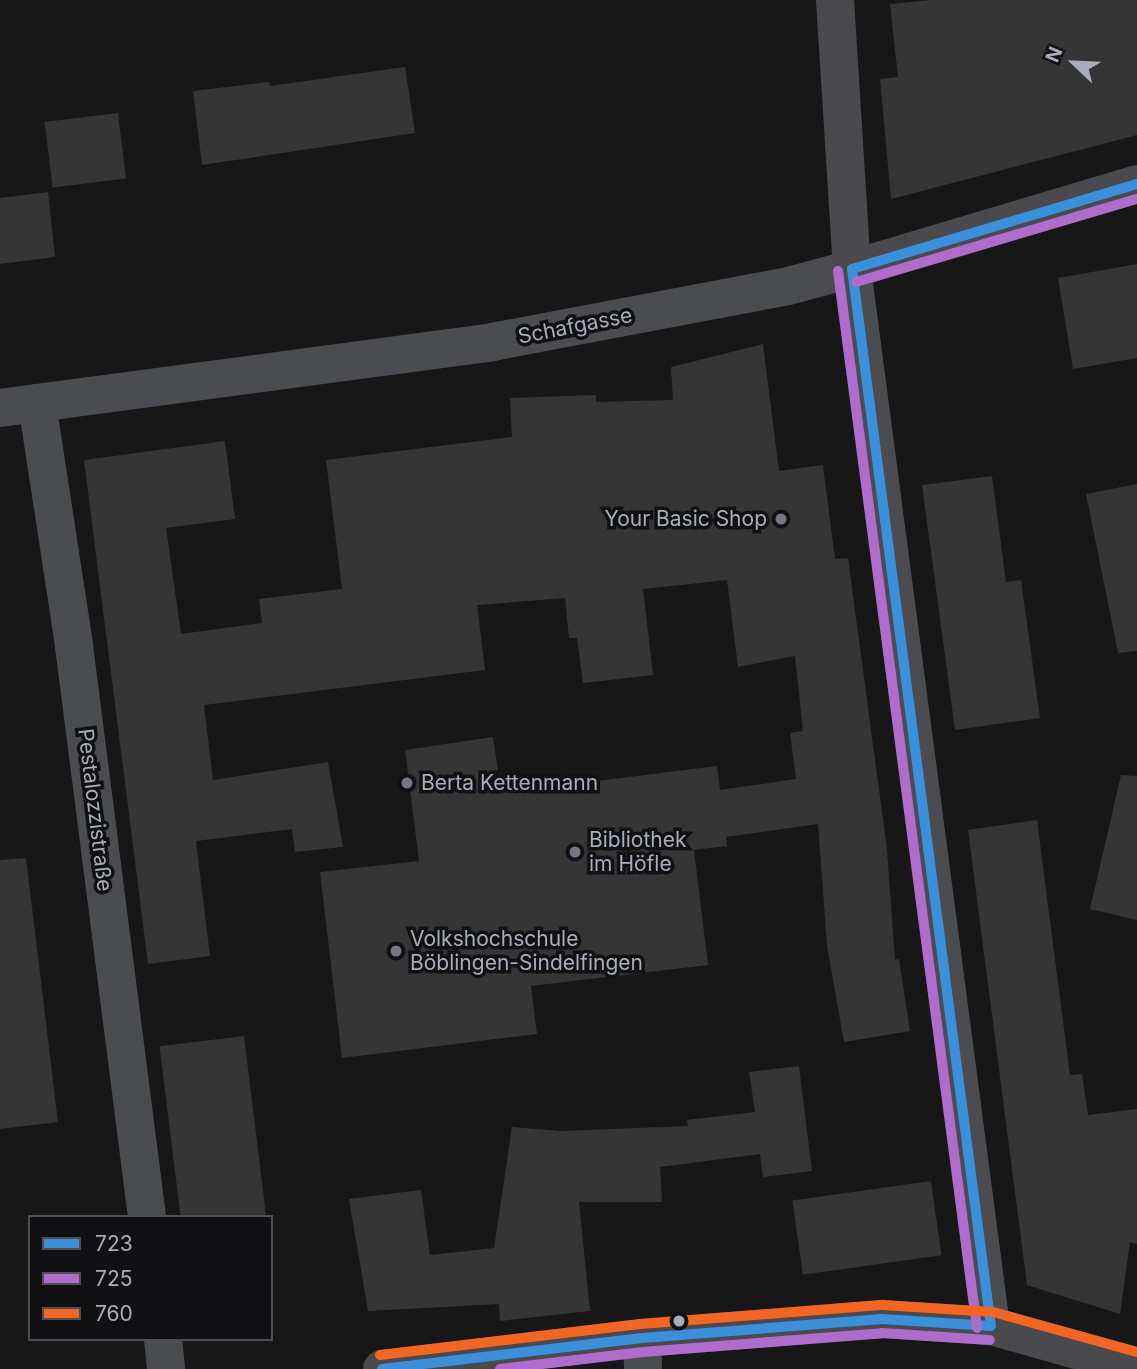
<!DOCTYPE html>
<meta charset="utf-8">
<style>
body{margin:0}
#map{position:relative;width:1137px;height:1369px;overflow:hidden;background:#171717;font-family:Inter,sans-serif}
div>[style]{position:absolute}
.building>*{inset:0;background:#353536;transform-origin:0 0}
.street>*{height:38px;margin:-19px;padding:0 19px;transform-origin:19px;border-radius:19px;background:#4b4c50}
.secondary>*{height:38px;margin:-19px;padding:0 19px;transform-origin:19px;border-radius:19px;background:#4a4a4e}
.bus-1>*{height:10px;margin:-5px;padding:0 5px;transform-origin:5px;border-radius:5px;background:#3a90db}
.bus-2>*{height:10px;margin:-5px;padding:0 5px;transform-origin:5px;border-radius:5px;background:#b06ccc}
.bus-3>*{height:10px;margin:-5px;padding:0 5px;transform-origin:5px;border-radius:5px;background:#f26522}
.dots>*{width:19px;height:19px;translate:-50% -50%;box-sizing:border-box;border:4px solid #111113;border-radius:50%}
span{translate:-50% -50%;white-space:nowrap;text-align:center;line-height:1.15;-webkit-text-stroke:7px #111113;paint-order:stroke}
.street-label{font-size:21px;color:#a8adb8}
.poi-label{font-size:21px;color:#a8adb8}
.right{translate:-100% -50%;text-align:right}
.left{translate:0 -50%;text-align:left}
.legend{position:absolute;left:28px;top:1215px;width:245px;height:126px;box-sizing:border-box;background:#111113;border:2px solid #4d4f55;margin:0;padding:9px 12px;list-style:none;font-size:21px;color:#a8adb8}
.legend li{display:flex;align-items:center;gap:14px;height:35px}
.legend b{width:35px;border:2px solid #4d4f55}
.north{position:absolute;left:1039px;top:28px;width:70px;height:70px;-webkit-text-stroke:5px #111113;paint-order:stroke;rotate:293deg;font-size:19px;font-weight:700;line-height:28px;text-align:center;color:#a8adb8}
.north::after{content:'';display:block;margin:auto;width:24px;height:32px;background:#a8adb8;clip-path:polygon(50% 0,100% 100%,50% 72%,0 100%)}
</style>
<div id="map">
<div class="building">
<div style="clip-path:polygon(931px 0,1137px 0,1137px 135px,891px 199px,880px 79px,898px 77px,890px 4px)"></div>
<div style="clip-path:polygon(405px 67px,415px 133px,202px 165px,193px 91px,269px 82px,270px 86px)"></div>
<div style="left:118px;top:113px;width:66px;height:74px;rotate:83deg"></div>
<div style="clip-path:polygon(48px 192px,55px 257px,0 264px,0 198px)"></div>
<div style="clip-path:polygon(1137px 264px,1137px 358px,1073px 369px,1058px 278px)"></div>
<div style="clip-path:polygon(763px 344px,779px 471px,823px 465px,835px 559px,848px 558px,887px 849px,895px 960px,899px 959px,910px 1031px,844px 1042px,827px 946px,818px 824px,726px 837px,727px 846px,694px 850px,708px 965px,531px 986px,537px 1034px,342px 1058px,320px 872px,419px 861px,405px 750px,493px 737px,501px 793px,717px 766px,720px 790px,796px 779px,790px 733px,803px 731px,795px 656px,738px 667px,727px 580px,643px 589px,653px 675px,583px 683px,577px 638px,569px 638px,565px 598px,477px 605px,485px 670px,204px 705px,213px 780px,328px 762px,343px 847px,295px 852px,292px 829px,196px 841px,210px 956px,148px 964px,84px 460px,225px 441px,235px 519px,166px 528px,181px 634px,262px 623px,259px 599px,342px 589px,326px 460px,512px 437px,510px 398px,596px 395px,596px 402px,673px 400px,671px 367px)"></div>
<div style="clip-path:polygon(992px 476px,1006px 582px,1021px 580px,1040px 718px,955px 730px,922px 485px)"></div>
<div style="clip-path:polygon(1137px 484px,1137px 651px,1118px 653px,1086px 494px)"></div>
<div style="clip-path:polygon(1121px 775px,1137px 776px,1137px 920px,1090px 909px)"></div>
<div style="clip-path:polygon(1037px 820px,1070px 1075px,1082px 1074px,1088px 1115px,1137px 1109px,1137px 1244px,1130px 1242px,1120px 1314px,1027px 1285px,968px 830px)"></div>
<div style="clip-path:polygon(26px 858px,58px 1122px,0 1129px,0 860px)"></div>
<div style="left:244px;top:1036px;width:182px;height:85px;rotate:83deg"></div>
<div style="clip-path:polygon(799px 1066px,812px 1171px,763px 1177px,760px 1154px,660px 1167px,662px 1202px,579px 1202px,590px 1311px,500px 1321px,499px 1304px,368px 1311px,349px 1199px,421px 1190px,430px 1255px,494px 1248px,512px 1127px,561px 1131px,688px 1126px,687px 1120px,755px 1112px,749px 1072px)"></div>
<div style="left:931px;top:1181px;width:75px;height:140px;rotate:82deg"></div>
</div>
<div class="street">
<div style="left:37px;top:403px;width:246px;rotate:81.3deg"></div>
<div style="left:74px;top:646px;width:576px;rotate:82.71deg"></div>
<div style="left:0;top:408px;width:496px;rotate:-7.6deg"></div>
<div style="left:492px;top:342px;width:301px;rotate:-10.7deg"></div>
<div style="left:788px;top:286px;width:66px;rotate:-14.9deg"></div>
<div style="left:852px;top:269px;width:1066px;rotate:82.51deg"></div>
<div style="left:642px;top:1338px;width:31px;rotate:88deg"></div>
<div style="left:163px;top:1339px;width:30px;rotate:84deg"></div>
</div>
<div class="secondary">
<div style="left:835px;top:0;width:270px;rotate:86.4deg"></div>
<div style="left:852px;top:269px;width:297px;rotate:-16.6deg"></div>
<div style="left:382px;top:1369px;width:262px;rotate:-6.8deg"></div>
<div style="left:642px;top:1338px;width:241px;rotate:-4.5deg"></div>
<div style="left:882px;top:1319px;width:109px;rotate:3.7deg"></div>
<div style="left:991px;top:1326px;width:152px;rotate:15.7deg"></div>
</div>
<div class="bus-1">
<div style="left:852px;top:269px;width:1066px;rotate:82.51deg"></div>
<div style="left:852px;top:269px;width:297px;rotate:-16.6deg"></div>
<div style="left:382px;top:1369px;width:262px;rotate:-6.8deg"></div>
<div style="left:642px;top:1338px;width:241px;rotate:-4.5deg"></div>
<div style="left:882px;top:1319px;width:109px;rotate:3.7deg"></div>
</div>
<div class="bus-2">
<div style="left:838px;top:271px;width:1066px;rotate:82.51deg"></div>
<div style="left:856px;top:282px;width:293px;rotate:-16.5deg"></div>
<div style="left:500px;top:1369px;width:144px;rotate:-6.8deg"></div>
<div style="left:643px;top:1352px;width:240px;rotate:-4.5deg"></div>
<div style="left:882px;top:1333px;width:108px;rotate:3.7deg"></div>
</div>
<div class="bus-3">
<div style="left:380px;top:1355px;width:262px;rotate:-6.8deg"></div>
<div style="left:640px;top:1324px;width:244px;rotate:-4.5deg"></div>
<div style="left:883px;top:1305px;width:110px;rotate:3.6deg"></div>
<div style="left:993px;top:1312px;width:149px;rotate:15.5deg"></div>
</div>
<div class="dots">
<div style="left:781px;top:519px;background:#757880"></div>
<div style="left:407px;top:783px;background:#757880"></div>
<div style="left:575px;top:852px;background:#757880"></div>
<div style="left:396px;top:951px;background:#757880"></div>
<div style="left:679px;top:1321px;background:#a8adb8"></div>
</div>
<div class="street-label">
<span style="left:575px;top:326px;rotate:-11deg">Schafgasse</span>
<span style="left:95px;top:810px;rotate:83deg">Pestalozzistraße</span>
</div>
<div class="poi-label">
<span class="right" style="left:767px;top:519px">Your Basic Shop</span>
<span class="left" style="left:421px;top:783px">Berta Kettenmann</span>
<span class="left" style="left:589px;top:852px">Bibliothek<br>im Höfle</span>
<span class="left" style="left:410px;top:951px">Volkshochschule<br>Böblingen-Sindelfingen</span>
</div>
<ul class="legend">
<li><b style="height:9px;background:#3a90db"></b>723</li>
<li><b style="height:9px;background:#b06ccc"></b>725</li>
<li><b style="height:9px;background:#f26522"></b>760</li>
</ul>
<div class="north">N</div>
</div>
